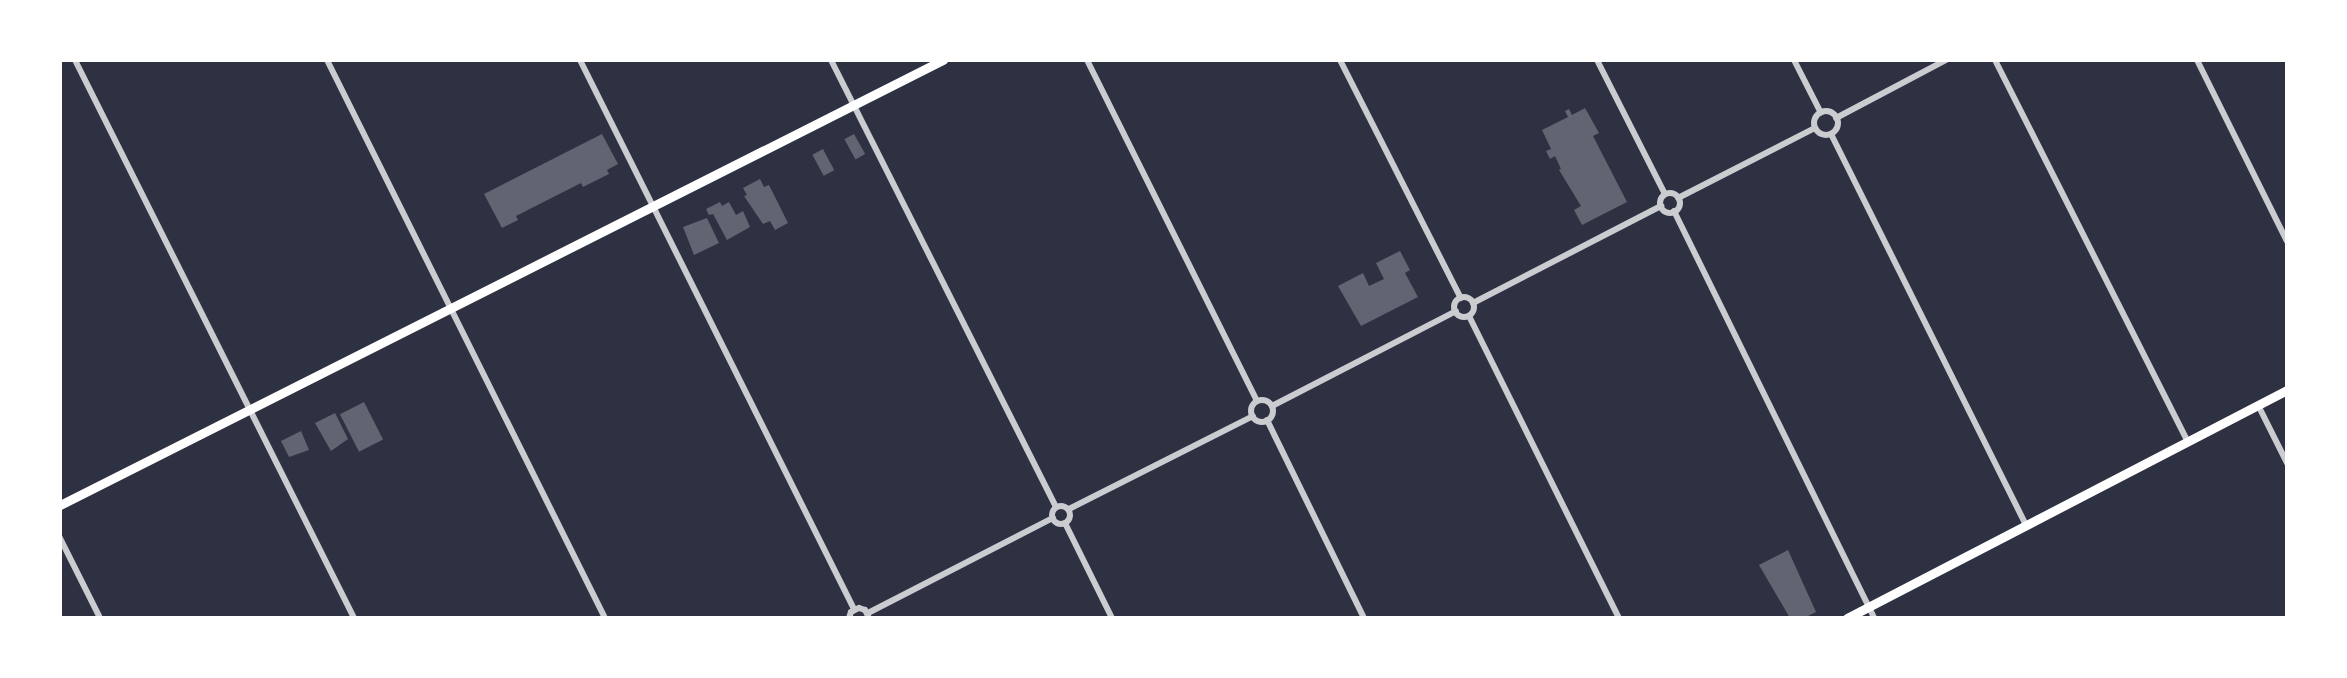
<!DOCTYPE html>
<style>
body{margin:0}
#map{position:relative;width:2347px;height:678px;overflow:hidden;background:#2d3142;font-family:Mulish,sans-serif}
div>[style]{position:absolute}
.building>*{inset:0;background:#626471;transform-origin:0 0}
.minor>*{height:6px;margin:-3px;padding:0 3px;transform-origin:3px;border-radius:3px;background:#caccd0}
.minor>.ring{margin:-3px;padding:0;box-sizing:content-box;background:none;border:6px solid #caccd0;border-radius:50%}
.secondary>*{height:9px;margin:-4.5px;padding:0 4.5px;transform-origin:4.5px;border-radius:4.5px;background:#fff}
span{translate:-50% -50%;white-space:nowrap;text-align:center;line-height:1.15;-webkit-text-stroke:8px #fff;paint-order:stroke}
.frame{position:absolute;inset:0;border:62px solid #fff;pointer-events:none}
</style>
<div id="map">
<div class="building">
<div style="clip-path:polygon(1585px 108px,1599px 133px,1593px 136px,1627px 202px,1582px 225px,1574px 210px,1581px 206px,1559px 170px,1561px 169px,1555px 156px,1550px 159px,1546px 151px,1551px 149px,1542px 130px,1568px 117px,1565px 111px,1569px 109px,1572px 115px)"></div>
<div style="clip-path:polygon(602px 134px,618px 164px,607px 170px,609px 174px,583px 187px,581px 183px,516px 216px,518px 220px,502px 228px,484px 194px)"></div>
<div style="left:854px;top:134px;width:23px;height:11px;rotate:61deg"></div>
<div style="left:823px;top:149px;width:24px;height:12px;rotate:62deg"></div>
<div style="clip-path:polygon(760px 179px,764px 187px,769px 185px,788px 223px,775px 230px,770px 221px,763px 224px,744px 196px,747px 195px,743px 188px)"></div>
<div style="clip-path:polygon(720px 202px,722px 206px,729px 202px,736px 215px,743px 211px,750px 227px,727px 240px,713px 214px,709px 215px,706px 209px)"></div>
<div style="clip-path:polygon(707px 218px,719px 243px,694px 255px,683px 227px)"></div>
<div style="clip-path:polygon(1400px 251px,1410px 270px,1405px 273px,1418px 297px,1361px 326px,1338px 286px,1363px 273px,1369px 286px,1384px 279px,1376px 263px)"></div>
<div style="left:364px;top:402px;width:42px;height:27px;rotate:63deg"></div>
<div style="clip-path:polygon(335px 413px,348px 439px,331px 451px,315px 423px)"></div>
<div style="clip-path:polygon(301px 431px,309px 450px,289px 457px,281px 441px)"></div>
<div style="clip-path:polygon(1788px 550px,1816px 612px,1804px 618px,1790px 618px,1759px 565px)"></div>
</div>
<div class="minor">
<div style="left:75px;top:60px;width:624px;rotate:63.43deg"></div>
<div style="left:327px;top:60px;width:623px;rotate:63.52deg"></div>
<div style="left:580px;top:60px;width:614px;rotate:63.48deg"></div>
<div style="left:831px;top:60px;width:500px;rotate:63.28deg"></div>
<div style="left:1087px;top:60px;width:381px;rotate:63.5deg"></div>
<div style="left:1340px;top:60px;width:267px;rotate:63.1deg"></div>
<div style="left:1597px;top:60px;width:150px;rotate:63.1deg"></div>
<div style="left:1794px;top:60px;width:59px;rotate:63deg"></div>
<div style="left:1995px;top:60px;width:428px;rotate:63.2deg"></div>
<div style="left:2197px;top:60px;width:202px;rotate:63.6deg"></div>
<div class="ring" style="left:1814px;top:111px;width:18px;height:18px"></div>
<div style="left:1836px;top:118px;width:124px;rotate:-27.8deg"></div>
<div style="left:1831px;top:134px;width:437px;rotate:63.5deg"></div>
<div class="ring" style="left:1660px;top:193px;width:14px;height:14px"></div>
<div style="left:1678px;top:198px;width:154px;rotate:-27.1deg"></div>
<div style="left:1674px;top:211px;width:453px;rotate:63.8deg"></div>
<div class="ring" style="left:1454px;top:297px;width:14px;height:14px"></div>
<div style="left:1473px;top:303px;width:212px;rotate:-27.3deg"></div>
<div style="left:1469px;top:316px;width:337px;rotate:63.6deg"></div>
<div class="ring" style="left:1251px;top:400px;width:16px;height:16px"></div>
<div style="left:2258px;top:405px;width:65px;rotate:63.4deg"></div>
<div style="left:1272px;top:406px;width:207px;rotate:-27.3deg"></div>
<div style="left:1267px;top:420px;width:220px;rotate:63.9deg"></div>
<div class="ring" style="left:1052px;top:506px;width:12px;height:12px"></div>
<div style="left:1069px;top:509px;width:206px;rotate:-26.8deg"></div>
<div style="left:1065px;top:523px;width:106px;rotate:63.7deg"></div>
<div style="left:60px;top:538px;width:89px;rotate:63.4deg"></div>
<div style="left:868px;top:613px;width:208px;rotate:-27.2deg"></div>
<div style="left:849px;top:618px;width:6px;rotate:-72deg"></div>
<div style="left:851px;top:612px;width:9px;rotate:-27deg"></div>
<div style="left:859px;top:608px;width:6px;rotate:18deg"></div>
<div style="left:865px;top:610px;width:9px;rotate:63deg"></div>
</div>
<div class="secondary">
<div style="left:60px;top:505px;width:989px;rotate:-26.75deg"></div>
<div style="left:1847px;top:618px;width:496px;rotate:-27.4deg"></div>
</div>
<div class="frame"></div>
</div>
